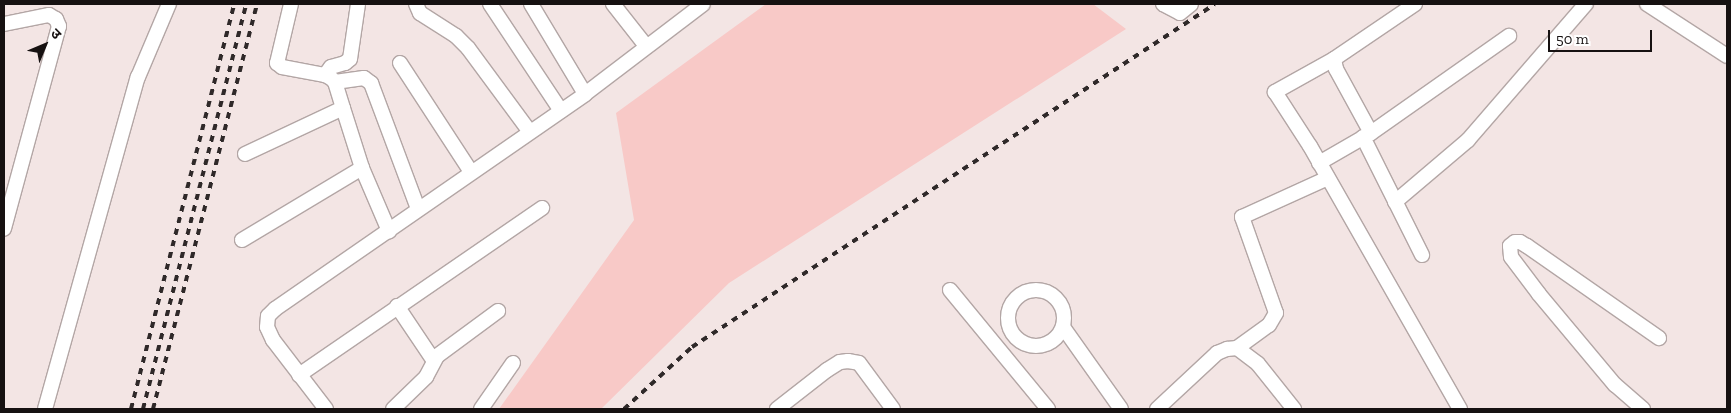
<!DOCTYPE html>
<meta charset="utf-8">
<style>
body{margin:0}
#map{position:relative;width:1731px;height:413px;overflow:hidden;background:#f3e5e4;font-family:"Zilla Slab","Noto Sans Devanagari",serif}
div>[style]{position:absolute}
.green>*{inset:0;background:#f8c9c7}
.roads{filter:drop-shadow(1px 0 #b3a6a5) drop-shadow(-1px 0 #b3a6a5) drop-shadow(0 1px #b3a6a5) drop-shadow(0 -1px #b3a6a5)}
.minor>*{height:14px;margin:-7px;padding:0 7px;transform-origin:7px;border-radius:7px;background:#fff}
.minor>.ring{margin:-7px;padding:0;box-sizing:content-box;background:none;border:14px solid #fff;border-radius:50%}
.rail>*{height:4px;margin-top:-2px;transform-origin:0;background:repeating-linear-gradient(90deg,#2f2929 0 6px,transparent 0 12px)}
span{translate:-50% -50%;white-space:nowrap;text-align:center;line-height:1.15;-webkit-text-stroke:4px #fff;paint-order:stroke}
.frame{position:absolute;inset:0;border:5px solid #161111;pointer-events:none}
.north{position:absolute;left:20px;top:20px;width:50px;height:50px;-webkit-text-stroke:4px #fff;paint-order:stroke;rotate:45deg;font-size:14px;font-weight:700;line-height:20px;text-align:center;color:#161111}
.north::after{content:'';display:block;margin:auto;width:18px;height:22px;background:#161111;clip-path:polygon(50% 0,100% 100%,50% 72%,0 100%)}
.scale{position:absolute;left:1548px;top:30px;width:104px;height:22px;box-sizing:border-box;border:2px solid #161111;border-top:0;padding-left:6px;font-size:15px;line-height:18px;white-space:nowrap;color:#161111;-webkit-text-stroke:4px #fff;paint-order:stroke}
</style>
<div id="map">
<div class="green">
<div style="clip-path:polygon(766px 4px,1093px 4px,1126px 29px,729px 283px,601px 409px,499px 409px,634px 220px,616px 113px)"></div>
</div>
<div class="roads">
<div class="minor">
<div style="left:291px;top:4px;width:61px;rotate:103.3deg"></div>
<div style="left:277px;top:63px;width:6px;rotate:39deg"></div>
<div style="left:282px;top:67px;width:44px;rotate:10.5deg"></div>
<div style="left:325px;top:75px;width:7px;rotate:27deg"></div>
<div style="left:331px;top:78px;width:6px;rotate:45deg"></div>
<div style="left:335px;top:82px;width:27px;rotate:73deg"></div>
<div style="left:416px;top:4px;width:10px;rotate:66deg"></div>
<div style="left:420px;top:13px;width:43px;rotate:32.6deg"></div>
<div style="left:456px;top:36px;width:17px;rotate:45deg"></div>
<div style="left:468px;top:48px;width:104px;rotate:53.6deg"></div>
<div style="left:490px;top:4px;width:128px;rotate:56.4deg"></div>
<div style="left:531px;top:4px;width:105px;rotate:59deg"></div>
<div style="left:613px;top:4px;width:53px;rotate:51.8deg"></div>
<div style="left:1163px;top:4px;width:19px;rotate:28deg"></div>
<div style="left:1180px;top:13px;width:14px;rotate:-39deg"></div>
<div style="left:1647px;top:4px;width:95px;rotate:33deg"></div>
<div style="left:4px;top:24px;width:46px;rotate:-11.3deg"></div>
<div style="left:49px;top:15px;width:8px;rotate:30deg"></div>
<div style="left:56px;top:19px;width:8px;rotate:67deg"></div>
<div style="left:59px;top:26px;width:210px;rotate:105.2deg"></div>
<div style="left:1334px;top:59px;width:68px;rotate:150.8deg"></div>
<div style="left:1275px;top:92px;width:64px;rotate:57.1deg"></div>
<div style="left:1310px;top:146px;width:303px;rotate:60.3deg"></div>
<div style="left:400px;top:63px;width:130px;rotate:56.9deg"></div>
<div style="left:325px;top:75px;width:10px;rotate:-53deg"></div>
<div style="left:331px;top:67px;width:15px;rotate:-16deg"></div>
<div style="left:345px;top:63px;width:6px;rotate:-39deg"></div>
<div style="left:350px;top:59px;width:56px;rotate:-81.7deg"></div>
<div style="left:335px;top:82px;width:29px;rotate:-8deg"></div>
<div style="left:364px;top:78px;width:9px;rotate:36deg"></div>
<div style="left:371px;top:83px;width:134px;rotate:69.5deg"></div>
<div style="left:1371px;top:133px;width:73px;rotate:-118.7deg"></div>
<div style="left:1336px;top:69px;width:10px;rotate:-101deg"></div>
<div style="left:1334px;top:59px;width:98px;rotate:-34.2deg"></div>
<div style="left:1363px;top:137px;width:132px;rotate:63.4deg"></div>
<div style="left:245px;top:154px;width:108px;rotate:-25.1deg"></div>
<div style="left:343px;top:108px;width:63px;rotate:72.4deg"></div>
<div style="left:362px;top:168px;width:69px;rotate:66.8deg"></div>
<div style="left:1319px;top:163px;width:60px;rotate:-30deg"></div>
<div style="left:1371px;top:133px;width:169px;rotate:-35.1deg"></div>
<div style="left:1395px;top:202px;width:96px;rotate:-40.3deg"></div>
<div style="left:1468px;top:140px;width:180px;rotate:-49.1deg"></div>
<div style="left:242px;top:240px;width:140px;rotate:-31deg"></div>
<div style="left:950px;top:290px;width:154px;rotate:50.5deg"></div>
<div class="ring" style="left:1008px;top:290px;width:42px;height:42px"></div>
<div style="left:397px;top:306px;width:66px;rotate:56.1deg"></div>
<div style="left:1063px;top:327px;width:100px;rotate:54.7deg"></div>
<div style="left:1237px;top:348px;width:39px;rotate:-36deg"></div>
<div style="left:1269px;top:325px;width:14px;rotate:-60deg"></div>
<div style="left:1276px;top:313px;width:102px;rotate:-109.5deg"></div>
<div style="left:1242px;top:217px;width:94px;rotate:-24.4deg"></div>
<div style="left:299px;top:375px;width:295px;rotate:-34.5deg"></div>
<div style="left:45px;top:409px;width:345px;rotate:-74.4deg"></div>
<div style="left:138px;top:77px;width:79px;rotate:-67deg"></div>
<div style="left:326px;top:409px;width:87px;rotate:-127.5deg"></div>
<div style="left:273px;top:340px;width:14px;rotate:-115deg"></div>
<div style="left:267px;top:327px;width:11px;rotate:-85deg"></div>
<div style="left:268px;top:316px;width:10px;rotate:-45deg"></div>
<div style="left:275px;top:309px;width:377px;rotate:-34.7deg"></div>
<div style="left:585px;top:94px;width:148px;rotate:-37.3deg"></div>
<div style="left:393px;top:409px;width:46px;rotate:-44.1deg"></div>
<div style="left:426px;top:377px;width:24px;rotate:-62deg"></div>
<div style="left:437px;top:356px;width:76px;rotate:-36.4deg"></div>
<div style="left:481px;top:409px;width:56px;rotate:-55.2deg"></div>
<div style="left:777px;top:409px;width:63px;rotate:-38deg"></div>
<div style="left:827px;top:370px;width:15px;rotate:-32deg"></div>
<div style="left:840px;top:362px;width:8px;rotate:-7deg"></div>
<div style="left:848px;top:361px;width:11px;rotate:10deg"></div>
<div style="left:859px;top:363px;width:57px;rotate:53.5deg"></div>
<div style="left:1157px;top:409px;width:82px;rotate:-43deg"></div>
<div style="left:1217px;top:353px;width:11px;rotate:-22deg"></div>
<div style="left:1227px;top:349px;width:10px;rotate:-6deg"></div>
<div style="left:1237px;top:348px;width:26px;rotate:37deg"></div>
<div style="left:1258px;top:364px;width:58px;rotate:51.3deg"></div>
<div style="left:1643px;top:409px;width:37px;rotate:-139deg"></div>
<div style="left:1615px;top:385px;width:119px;rotate:-129.9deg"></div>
<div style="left:1539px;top:294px;width:46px;rotate:-127.1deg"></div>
<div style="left:1511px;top:257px;width:11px;rotate:-95deg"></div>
<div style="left:1510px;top:246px;width:6px;rotate:-39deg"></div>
<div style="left:1515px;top:242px;width:5px"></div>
<div style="left:1520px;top:242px;width:8px;rotate:30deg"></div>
<div style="left:1527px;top:246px;width:161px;rotate:34.9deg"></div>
</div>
</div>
<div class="rail">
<div style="left:131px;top:409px;width:418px;rotate:-75.7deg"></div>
<div style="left:143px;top:409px;width:418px;rotate:-75.7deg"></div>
<div style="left:153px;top:409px;width:418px;rotate:-75.6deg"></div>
<div style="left:624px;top:409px;width:92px;rotate:-42.4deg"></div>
<div style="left:692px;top:347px;width:625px;rotate:-33.26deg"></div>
</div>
<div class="frame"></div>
<div class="north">उ</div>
<div class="scale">50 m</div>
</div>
